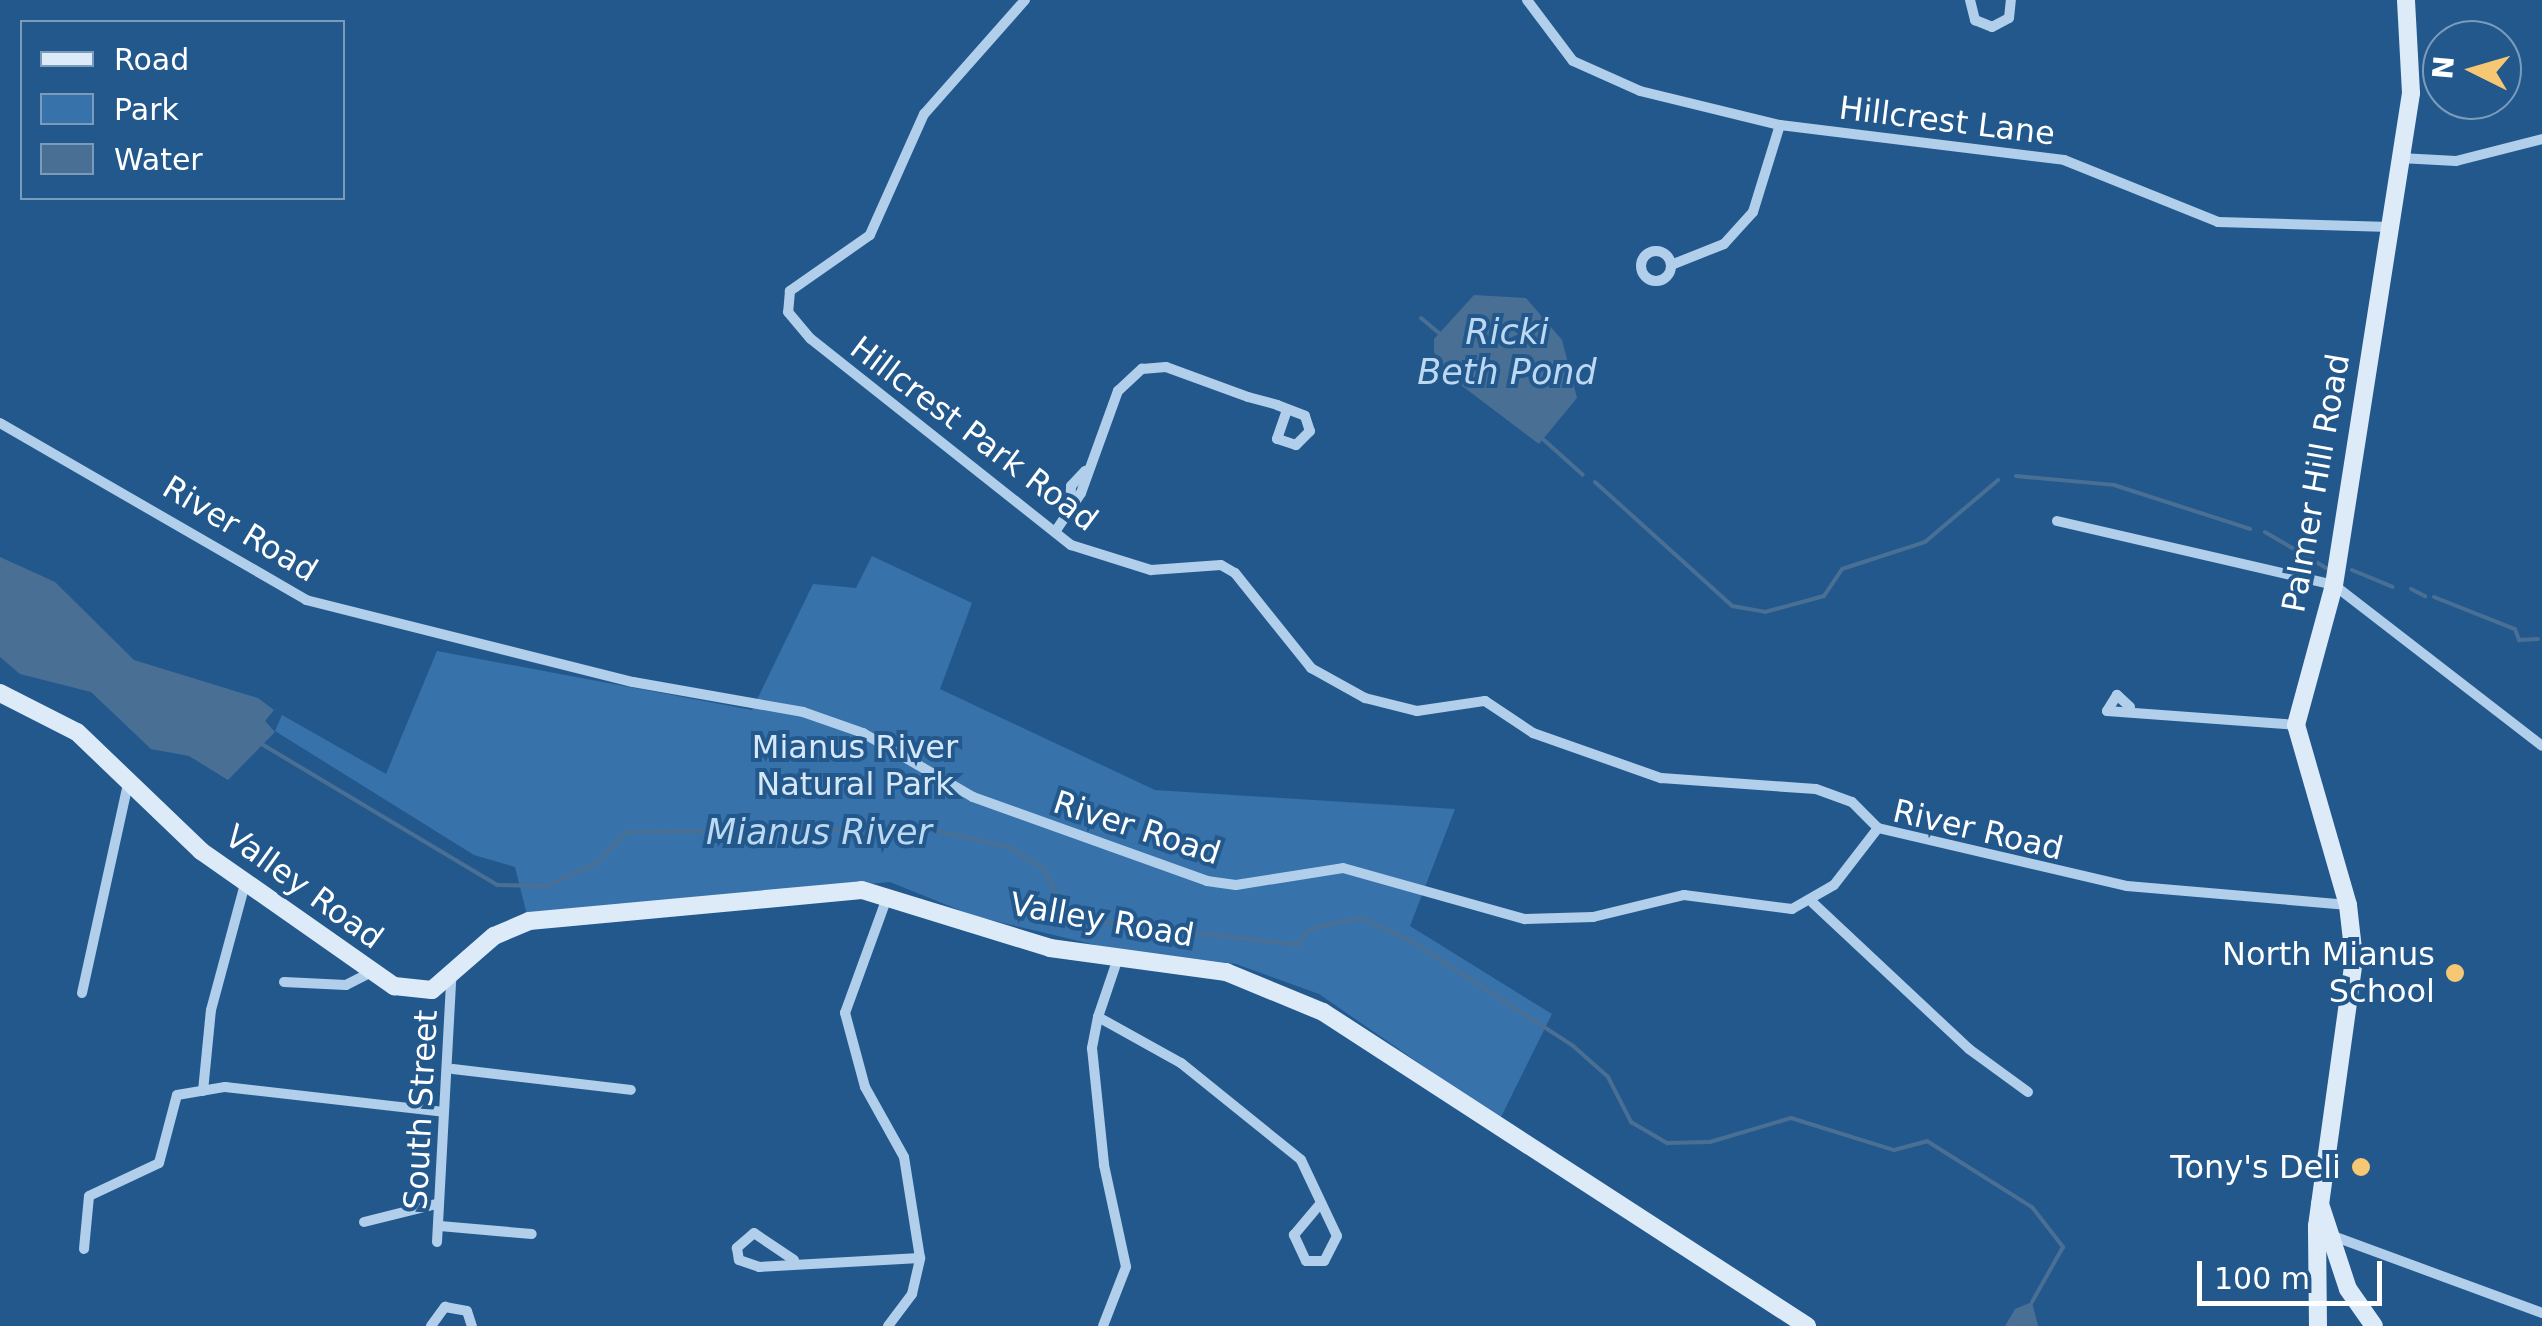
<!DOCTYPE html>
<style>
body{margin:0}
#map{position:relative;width:2542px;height:1326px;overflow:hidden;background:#23588d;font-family:"DejaVu Sans",sans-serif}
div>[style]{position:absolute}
.green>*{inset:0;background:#3772aa}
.water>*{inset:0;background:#4a6f94}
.stream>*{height:4px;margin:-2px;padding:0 2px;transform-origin:2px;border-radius:2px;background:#4a6f94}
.street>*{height:10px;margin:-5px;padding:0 5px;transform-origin:5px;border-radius:5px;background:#b1cfeb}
.street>.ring{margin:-5px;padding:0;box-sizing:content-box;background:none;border:10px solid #b1cfeb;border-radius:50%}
.secondary>*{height:18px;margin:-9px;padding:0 9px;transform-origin:9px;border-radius:9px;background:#ddebf9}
.dots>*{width:28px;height:28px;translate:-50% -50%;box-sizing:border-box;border:5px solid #23588d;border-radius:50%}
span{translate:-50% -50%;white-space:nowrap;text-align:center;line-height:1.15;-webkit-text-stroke:8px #23588d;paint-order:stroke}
.street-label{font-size:32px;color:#fff}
.park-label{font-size:32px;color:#d6e8f8}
.poi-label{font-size:32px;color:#fff}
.right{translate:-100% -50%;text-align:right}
.water-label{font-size:35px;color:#bdd9f2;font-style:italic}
.legend{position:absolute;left:20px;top:20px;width:325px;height:180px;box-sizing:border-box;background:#23588d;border:2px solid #7b9bbb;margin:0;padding:12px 18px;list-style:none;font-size:30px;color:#fff}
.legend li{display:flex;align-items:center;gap:20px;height:50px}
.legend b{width:50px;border:2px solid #7b9bbb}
.north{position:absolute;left:2422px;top:20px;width:100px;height:100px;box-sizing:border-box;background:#23588d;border:2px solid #7b9bbb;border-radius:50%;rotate:275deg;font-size:28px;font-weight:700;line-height:40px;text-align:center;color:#fff}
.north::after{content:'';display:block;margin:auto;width:35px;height:45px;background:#f6c874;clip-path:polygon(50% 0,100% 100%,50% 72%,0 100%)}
.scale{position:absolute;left:2197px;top:1261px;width:185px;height:45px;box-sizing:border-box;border:5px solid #fff;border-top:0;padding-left:12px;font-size:30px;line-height:35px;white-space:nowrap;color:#fff;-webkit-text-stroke:8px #23588d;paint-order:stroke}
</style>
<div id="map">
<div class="green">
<div style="clip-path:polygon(872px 556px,972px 603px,940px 689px,1155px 790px,1455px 809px,1410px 926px,1552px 1014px,1500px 1119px,1319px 994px,1236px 964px,1108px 948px,974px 916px,890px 882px,527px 915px,515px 867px,474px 855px,275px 731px,282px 715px,386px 774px,437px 651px,752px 710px,813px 584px,856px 588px)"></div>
</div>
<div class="water">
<div style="clip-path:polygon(1474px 295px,1526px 298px,1562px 340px,1577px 398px,1539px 444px,1445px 373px,1434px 352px,1434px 339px)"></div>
<div style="clip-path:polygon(0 557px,55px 582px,134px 660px,258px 698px,274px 710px,265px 721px,275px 732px,228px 780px,189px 756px,151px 749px,91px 692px,20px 674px,0 657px)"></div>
<div style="clip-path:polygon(2032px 1302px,2038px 1326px,2005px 1326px,2015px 1309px)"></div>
</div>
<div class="stream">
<div style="left:1421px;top:318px;width:30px;rotate:40deg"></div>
<div style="left:1544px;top:440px;width:52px;rotate:41.9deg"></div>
<div style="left:2016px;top:476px;width:98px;rotate:5.2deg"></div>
<div style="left:2114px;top:485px;width:143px;rotate:17.9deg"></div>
<div style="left:1595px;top:482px;width:185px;rotate:42.1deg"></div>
<div style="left:1732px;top:606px;width:34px;rotate:10deg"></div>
<div style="left:1765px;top:612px;width:61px;rotate:-15.2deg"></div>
<div style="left:1824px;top:596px;width:32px;rotate:-56deg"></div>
<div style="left:1842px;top:569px;width:87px;rotate:-18deg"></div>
<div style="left:1925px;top:542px;width:96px;rotate:-40.3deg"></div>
<div style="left:2265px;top:532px;width:71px;rotate:30.5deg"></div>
<div style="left:2352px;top:570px;width:44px;rotate:22.5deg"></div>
<div style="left:2411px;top:589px;width:16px;rotate:27deg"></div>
<div style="left:2434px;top:597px;width:87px;rotate:21.6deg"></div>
<div style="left:2515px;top:629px;width:12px;rotate:70deg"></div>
<div style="left:2519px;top:640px;width:19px;rotate:-3deg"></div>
<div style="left:260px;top:743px;width:276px;rotate:30.9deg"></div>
<div style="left:497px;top:885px;width:50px;rotate:1.1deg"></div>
<div style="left:547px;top:886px;width:54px;rotate:-25.1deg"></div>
<div style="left:596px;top:863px;width:44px;rotate:-45deg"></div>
<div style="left:627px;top:832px;width:215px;rotate:-0.5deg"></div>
<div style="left:842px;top:830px;width:45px;rotate:10.3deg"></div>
<div style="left:886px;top:838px;width:48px;rotate:-9.7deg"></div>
<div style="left:933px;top:830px;width:78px;rotate:12.6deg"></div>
<div style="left:1009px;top:847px;width:40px;rotate:32deg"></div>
<div style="left:1043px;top:868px;width:40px;rotate:63.4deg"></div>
<div style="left:1061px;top:904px;width:35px;rotate:29deg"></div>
<div style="left:1092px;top:921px;width:207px;rotate:6.6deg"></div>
<div style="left:1298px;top:945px;width:19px;rotate:-55deg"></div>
<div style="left:1309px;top:929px;width:52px;rotate:-12.2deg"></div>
<div style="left:1360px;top:918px;width:52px;rotate:23.6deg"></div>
<div style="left:1408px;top:939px;width:195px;rotate:32.9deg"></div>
<div style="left:1572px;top:1045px;width:48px;rotate:41.6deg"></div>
<div style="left:1608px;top:1077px;width:51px;rotate:62.9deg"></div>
<div style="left:1631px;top:1122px;width:42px;rotate:30.3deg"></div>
<div style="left:1667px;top:1143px;width:43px;rotate:-1.3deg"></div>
<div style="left:1710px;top:1142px;width:84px;rotate:-16.5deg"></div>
<div style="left:1791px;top:1118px;width:108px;rotate:17.3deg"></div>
<div style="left:1894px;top:1150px;width:34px;rotate:-15deg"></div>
<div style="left:1927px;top:1141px;width:124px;rotate:32.2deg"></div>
<div style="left:2032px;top:1207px;width:51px;rotate:52.2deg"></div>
<div style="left:2063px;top:1247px;width:63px;rotate:119.4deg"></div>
</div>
<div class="street">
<div style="left:1025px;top:0;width:152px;rotate:131.5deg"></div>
<div style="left:924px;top:114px;width:133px;rotate:114.1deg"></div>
<div style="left:870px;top:235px;width:98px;rotate:145deg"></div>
<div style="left:790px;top:291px;width:21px;rotate:95deg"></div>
<div style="left:788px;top:312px;width:35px;rotate:50deg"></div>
<div style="left:811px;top:339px;width:332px;rotate:38.4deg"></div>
<div style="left:1071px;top:545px;width:84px;rotate:17.4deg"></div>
<div style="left:1151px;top:570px;width:70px;rotate:-4.1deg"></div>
<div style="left:1221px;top:565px;width:16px;rotate:30deg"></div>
<div style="left:1235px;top:573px;width:122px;rotate:51.3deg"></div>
<div style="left:1311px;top:668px;width:62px;rotate:29.1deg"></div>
<div style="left:1365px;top:698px;width:54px;rotate:14deg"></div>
<div style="left:1417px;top:711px;width:69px;rotate:-8.4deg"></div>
<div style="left:1485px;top:701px;width:58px;rotate:33.7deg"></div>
<div style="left:1533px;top:733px;width:136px;rotate:19.4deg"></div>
<div style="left:1661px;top:778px;width:155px;rotate:4.1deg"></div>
<div style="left:1816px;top:789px;width:38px;rotate:20deg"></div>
<div style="left:1852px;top:802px;width:37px;rotate:45deg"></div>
<div style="left:1527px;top:0;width:76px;rotate:53deg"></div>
<div style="left:1573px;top:61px;width:73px;rotate:24.1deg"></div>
<div style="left:1640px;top:91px;width:144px;rotate:13.7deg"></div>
<div style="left:1780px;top:125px;width:286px;rotate:7deg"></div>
<div style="left:2064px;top:160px;width:166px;rotate:21.9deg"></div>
<div style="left:2218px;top:222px;width:172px;rotate:1.7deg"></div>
<div style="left:1970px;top:0;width:21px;rotate:76deg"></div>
<div style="left:1975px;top:20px;width:18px;rotate:22deg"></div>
<div style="left:1992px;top:27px;width:19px;rotate:-28deg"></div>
<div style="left:2009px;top:18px;width:18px;rotate:-84deg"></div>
<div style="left:2400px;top:158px;width:56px;rotate:3.1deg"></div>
<div style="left:2456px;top:161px;width:89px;rotate:-14.3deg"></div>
<div class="ring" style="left:1641px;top:251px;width:20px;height:20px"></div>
<div style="left:1671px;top:265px;width:57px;rotate:-21.6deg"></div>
<div style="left:1724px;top:244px;width:43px;rotate:-47.8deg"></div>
<div style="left:1753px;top:212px;width:91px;rotate:-72.8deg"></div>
<div style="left:0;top:423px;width:354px;rotate:30deg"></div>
<div style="left:306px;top:600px;width:337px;rotate:14.1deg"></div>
<div style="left:633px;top:682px;width:173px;rotate:10deg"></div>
<div style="left:803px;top:712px;width:64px;rotate:19.3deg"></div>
<div style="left:863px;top:733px;width:127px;rotate:30.2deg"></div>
<div style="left:973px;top:797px;width:249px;rotate:19.7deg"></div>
<div style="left:1207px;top:881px;width:29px;rotate:8deg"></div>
<div style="left:1236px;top:885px;width:108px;rotate:-9deg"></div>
<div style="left:1343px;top:868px;width:189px;rotate:15.7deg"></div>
<div style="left:1525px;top:919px;width:68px;rotate:-1.7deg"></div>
<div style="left:1593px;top:917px;width:94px;rotate:-13.6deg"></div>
<div style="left:1684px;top:895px;width:109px;rotate:7.4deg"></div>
<div style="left:1792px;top:909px;width:48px;rotate:-29.7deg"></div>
<div style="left:1834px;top:885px;width:72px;rotate:-52.3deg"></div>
<div style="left:1070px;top:507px;width:21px;rotate:-87deg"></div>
<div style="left:1071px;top:486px;width:21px;rotate:-47deg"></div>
<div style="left:2057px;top:521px;width:284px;rotate:13deg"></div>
<div style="left:2334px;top:585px;width:263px;rotate:37.7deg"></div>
<div style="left:1055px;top:532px;width:47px;rotate:-56.3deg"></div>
<div style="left:1081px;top:493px;width:109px;rotate:-70.1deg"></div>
<div style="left:1118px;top:391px;width:33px;rotate:-43deg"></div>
<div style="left:1142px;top:369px;width:24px;rotate:-5deg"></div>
<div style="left:1166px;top:367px;width:87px;rotate:20.1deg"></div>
<div style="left:1248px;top:397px;width:30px;rotate:15deg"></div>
<div style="left:1277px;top:405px;width:30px;rotate:21deg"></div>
<div style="left:1305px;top:416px;width:16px;rotate:72deg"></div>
<div style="left:1310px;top:431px;width:20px;rotate:135deg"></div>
<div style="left:1296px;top:445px;width:20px;rotate:-162deg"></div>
<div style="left:1277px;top:439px;width:31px;rotate:-71deg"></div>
<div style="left:2130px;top:707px;width:18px;rotate:-137deg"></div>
<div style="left:2117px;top:695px;width:19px;rotate:122deg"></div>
<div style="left:2107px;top:711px;width:190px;rotate:4.2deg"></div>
<div style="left:1878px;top:828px;width:256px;rotate:13.1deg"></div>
<div style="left:2127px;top:886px;width:222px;rotate:4.9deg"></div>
<div style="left:1813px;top:903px;width:214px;rotate:43.1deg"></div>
<div style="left:1969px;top:1049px;width:73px;rotate:36.1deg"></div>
<div style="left:1118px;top:958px;width:62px;rotate:108.7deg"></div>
<div style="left:1098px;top:1017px;width:95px;rotate:29deg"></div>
<div style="left:1181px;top:1063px;width:154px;rotate:38.9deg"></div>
<div style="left:1301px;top:1160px;width:84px;rotate:64.7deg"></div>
<div style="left:1337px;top:1236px;width:28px;rotate:117deg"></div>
<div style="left:1324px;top:1261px;width:18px;rotate:180deg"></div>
<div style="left:1306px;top:1261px;width:29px;rotate:-115deg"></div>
<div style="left:1294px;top:1235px;width:38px;rotate:-50deg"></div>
<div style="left:284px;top:982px;width:62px;rotate:2.8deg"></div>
<div style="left:346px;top:985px;width:27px;rotate:-27deg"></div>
<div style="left:82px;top:993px;width:214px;rotate:-77.6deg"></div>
<div style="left:1098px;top:1017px;width:32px;rotate:101deg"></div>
<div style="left:1092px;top:1048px;width:118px;rotate:84.1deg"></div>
<div style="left:1104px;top:1165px;width:104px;rotate:77.8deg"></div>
<div style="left:1126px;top:1267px;width:63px;rotate:111.3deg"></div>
<div style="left:453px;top:1069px;width:179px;rotate:6.7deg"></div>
<div style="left:203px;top:1091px;width:81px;rotate:-84.4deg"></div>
<div style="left:211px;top:1010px;width:131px;rotate:-74.9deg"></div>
<div style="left:364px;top:1222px;width:74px;rotate:-14deg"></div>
<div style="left:440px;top:1226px;width:92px;rotate:5deg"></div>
<div style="left:2333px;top:1236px;width:223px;rotate:20.2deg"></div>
<div style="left:437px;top:1242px;width:262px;rotate:-86.9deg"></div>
<div style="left:84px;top:1249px;width:53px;rotate:-84.6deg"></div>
<div style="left:89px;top:1196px;width:77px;rotate:-25.2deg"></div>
<div style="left:159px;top:1163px;width:70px;rotate:-75.2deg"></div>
<div style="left:177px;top:1095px;width:49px;rotate:-9.5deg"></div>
<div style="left:225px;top:1087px;width:220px;rotate:6.5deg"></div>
<div style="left:794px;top:1260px;width:48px;rotate:-146deg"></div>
<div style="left:754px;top:1233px;width:23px;rotate:139deg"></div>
<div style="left:737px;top:1248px;width:12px;rotate:81deg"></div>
<div style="left:739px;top:1260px;width:21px;rotate:19deg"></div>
<div style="left:759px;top:1267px;width:161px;rotate:-3.2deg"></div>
<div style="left:431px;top:1326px;width:24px;rotate:-54deg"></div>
<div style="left:445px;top:1307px;width:22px;rotate:10deg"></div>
<div style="left:467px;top:1311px;width:16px;rotate:72deg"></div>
<div style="left:888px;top:1326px;width:40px;rotate:-53deg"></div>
<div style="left:912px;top:1294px;width:37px;rotate:-77deg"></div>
<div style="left:920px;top:1258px;width:102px;rotate:-99deg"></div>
<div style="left:904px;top:1157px;width:80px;rotate:-119.1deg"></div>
<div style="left:865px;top:1087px;width:77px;rotate:-105.1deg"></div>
<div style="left:845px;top:1013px;width:126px;rotate:-70deg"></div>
</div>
<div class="secondary">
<div style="left:0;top:693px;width:86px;rotate:26.9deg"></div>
<div style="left:77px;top:732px;width:172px;rotate:43.8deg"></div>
<div style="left:201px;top:851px;width:236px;rotate:35deg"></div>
<div style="left:394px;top:986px;width:38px;rotate:6deg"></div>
<div style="left:432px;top:990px;width:82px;rotate:-41.1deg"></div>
<div style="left:494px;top:936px;width:38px;rotate:-23deg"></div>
<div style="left:529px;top:921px;width:334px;rotate:-5.3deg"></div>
<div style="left:862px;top:890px;width:197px;rotate:17.1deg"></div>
<div style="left:1050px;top:948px;width:178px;rotate:7.8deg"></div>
<div style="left:1226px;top:972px;width:105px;rotate:22.4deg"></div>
<div style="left:1323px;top:1012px;width:577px;rotate:32.97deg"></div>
<div style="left:2320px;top:1204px;width:89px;rotate:71.8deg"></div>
<div style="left:2348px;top:1289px;width:45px;rotate:54.9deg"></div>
<div style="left:2318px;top:1326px;width:100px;rotate:-90.6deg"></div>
<div style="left:2317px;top:1226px;width:271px;rotate:-82.1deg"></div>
<div style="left:2354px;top:958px;width:53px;rotate:-96.5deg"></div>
<div style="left:2348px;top:905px;width:187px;rotate:-106.1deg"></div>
<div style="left:2296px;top:725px;width:145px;rotate:-74.8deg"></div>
<div style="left:2334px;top:585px;width:498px;rotate:-81.1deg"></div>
<div style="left:2411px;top:93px;width:93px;rotate:-93.1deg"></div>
</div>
<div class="dots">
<div style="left:2455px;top:973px;background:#f6c874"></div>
<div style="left:2361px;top:1167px;background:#f6c874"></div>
</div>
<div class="street-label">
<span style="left:1947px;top:121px;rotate:7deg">Hillcrest Lane</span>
<span style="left:974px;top:434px;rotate:37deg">Hillcrest Park Road</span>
<span style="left:2316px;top:483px;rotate:-80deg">Palmer Hill Road</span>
<span style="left:240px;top:529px;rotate:31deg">River Road</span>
<span style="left:1137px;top:828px;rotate:18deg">River Road</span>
<span style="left:1978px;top:830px;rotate:13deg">River Road</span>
<span style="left:304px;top:887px;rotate:36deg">Valley Road</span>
<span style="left:1102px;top:920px;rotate:10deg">Valley Road</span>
<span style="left:421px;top:1110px;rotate:-87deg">South Street</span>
</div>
<div class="park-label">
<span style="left:855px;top:766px">Mianus River<br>Natural Park</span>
</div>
<div class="poi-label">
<span class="right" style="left:2435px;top:973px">North Mianus<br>School</span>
<span class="right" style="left:2341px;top:1167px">Tony's Deli</span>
</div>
<div class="water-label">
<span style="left:1507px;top:352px">Ricki<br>Beth Pond</span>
<span style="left:819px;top:832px">Mianus River</span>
</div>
<ul class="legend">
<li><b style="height:12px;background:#ddebf9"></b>Road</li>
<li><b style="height:28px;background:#3772aa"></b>Park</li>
<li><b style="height:28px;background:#4a6f94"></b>Water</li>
</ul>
<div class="north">N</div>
<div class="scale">100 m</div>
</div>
